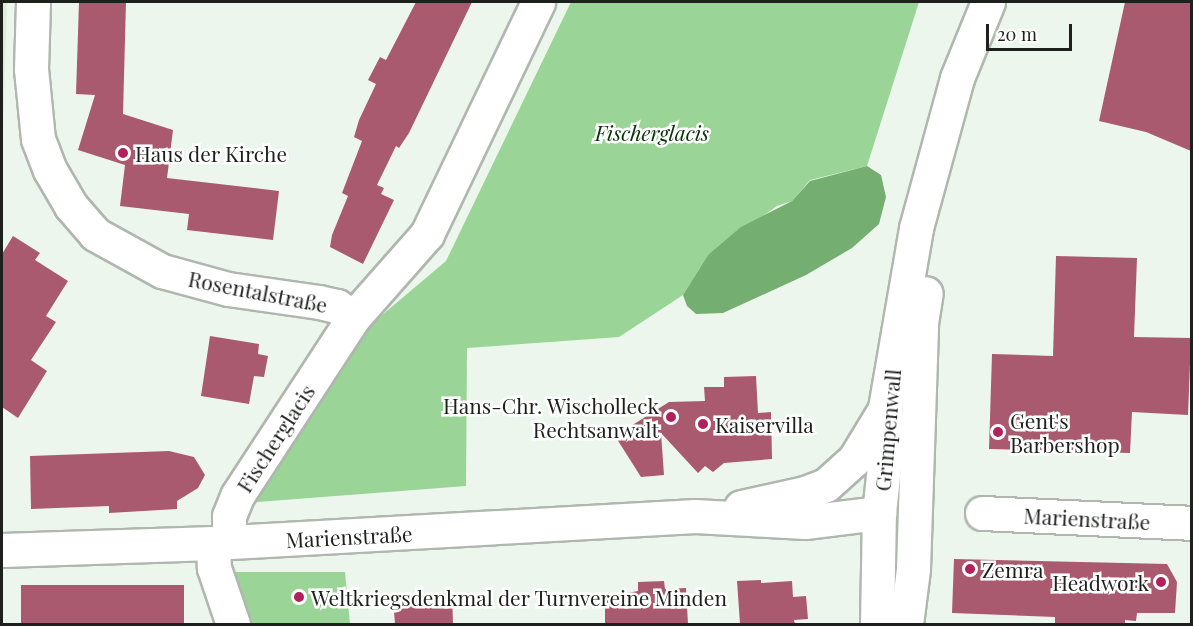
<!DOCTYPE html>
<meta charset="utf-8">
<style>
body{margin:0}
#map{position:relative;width:1193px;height:626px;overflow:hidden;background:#edf6ec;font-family:"Playfair Display",serif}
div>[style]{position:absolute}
.built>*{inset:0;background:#deecdc}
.forest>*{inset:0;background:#9ad496}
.water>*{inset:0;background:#75ae71}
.building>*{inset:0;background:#a95a6f;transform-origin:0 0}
.roads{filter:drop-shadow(2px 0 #afb7ae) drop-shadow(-2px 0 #afb7ae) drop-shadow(0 2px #afb7ae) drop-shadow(0 -2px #afb7ae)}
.minor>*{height:33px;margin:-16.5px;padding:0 16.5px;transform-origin:16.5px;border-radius:16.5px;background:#fff}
.dots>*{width:16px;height:16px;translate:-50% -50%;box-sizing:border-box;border:3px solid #fff;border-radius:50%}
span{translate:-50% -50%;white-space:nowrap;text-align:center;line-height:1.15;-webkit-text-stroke:5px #fff;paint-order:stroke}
.park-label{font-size:21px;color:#093309;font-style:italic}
.poi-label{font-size:21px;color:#1d201d}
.left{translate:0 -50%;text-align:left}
.right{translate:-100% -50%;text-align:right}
.street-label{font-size:21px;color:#1d201d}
.frame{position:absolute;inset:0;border:3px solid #1d201d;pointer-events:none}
.scale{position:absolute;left:986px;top:24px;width:86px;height:27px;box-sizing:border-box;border:3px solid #1d201d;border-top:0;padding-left:8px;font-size:18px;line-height:21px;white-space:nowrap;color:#1d201d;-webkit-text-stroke:4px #fff;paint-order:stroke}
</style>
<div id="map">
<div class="built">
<div style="clip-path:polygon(2px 2px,7px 2px,3px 132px,2px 132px)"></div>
</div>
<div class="forest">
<div style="clip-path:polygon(571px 2px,919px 2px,867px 166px,810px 180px,792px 201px,777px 206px,708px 255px,683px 295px,619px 337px,467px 348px,466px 486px,245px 503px,375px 321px,446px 261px)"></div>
<div style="clip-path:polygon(232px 572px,345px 572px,350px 624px,248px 624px)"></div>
</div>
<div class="water">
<div style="clip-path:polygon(867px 166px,881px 175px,886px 197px,879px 224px,852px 248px,806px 275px,723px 313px,696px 314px,687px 306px,683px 295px,708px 255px,741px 227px,792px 201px,810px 181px)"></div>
</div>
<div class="building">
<div style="clip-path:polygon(79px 2px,126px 2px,123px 114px,173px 130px,167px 178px,279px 191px,273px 240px,187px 230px,189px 214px,120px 206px,125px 165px,78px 150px,95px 95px,76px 94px)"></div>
<div style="clip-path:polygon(416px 2px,472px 2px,409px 133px,399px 148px,396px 146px,377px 185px,384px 188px,381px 194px,394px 200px,363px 264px,330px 247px,332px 235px,348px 196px,342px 193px,362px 141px,354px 137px,359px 120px,376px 84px,368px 80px,380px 57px,386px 60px)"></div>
<div style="clip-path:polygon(1125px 2px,1191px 2px,1191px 151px,1146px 132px,1099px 121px)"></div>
<div style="clip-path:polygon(13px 236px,40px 253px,35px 260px,68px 281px,46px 316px,56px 322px,31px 360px,47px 371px,18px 418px,2px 407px,2px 254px)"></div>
<div style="clip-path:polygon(1056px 256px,1137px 258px,1134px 337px,1191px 338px,1188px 415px,1132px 412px,1130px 453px,989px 449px,992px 354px,1053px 356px)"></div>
<div style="clip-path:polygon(210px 336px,259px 344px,258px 354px,268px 356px,264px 377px,254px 376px,249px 404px,201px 396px)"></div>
<div style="clip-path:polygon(756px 376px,758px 413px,771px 412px,772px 459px,724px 463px,713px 472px,705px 466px,698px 473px,661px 433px,664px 475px,641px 477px,615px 436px,669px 402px,705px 401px,704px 387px,724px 387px,724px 377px)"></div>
<div style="clip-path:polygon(169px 451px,194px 457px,205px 475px,198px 488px,177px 501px,177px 509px,109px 513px,109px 506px,31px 509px,30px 456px)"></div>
<div style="clip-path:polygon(954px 559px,1167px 564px,1177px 582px,1175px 613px,1137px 613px,1136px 621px,1125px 620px,1125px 624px,1055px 624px,1055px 617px,952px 613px)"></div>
<div style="clip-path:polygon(761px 580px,761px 583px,792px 581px,793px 597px,806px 596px,808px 619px,794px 620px,795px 624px,740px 624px,737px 581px)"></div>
<div style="clip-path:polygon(664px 581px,665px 589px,686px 588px,688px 624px,605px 623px,605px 597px,638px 591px,638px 582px)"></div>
<div style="left:184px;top:585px;width:39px;height:163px;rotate:90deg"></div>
<div style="clip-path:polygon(452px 593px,453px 624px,395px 624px,393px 599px)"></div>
</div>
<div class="roads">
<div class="minor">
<div style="left:33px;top:2px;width:67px;rotate:91.7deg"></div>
<div style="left:31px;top:69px;width:70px;rotate:84.3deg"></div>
<div style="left:38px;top:139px;width:33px;rotate:69deg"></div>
<div style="left:50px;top:170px;width:42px;rotate:59.7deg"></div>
<div style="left:71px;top:206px;width:37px;rotate:49deg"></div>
<div style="left:95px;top:234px;width:77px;rotate:28.9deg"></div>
<div style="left:162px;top:271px;width:68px;rotate:15.3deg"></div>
<div style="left:228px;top:289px;width:92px;rotate:8.1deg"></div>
<div style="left:319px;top:302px;width:18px;rotate:13deg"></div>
<div style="left:337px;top:306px;width:20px;rotate:37deg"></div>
<div style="left:741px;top:507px;width:66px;rotate:-12.3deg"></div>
<div style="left:805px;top:493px;width:22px;rotate:-21deg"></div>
<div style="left:826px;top:485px;width:38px;rotate:-42deg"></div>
<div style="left:854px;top:460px;width:60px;rotate:-58.7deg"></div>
<div style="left:982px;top:513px;width:210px;rotate:2.7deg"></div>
<div style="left:229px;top:542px;width:26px;rotate:-90deg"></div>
<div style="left:229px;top:516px;width:22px;rotate:-68deg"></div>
<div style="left:237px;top:496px;width:212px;rotate:-56.9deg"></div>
<div style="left:353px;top:318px;width:112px;rotate:-48.6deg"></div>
<div style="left:427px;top:234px;width:257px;rotate:-64.4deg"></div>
<div style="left:213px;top:543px;width:25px;rotate:88deg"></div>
<div style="left:214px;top:568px;width:59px;rotate:71.3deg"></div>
<div style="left:2px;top:550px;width:211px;rotate:-1.9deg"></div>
<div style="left:213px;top:543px;width:483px;rotate:-3.2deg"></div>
<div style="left:695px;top:516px;width:110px;rotate:3.1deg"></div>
<div style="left:805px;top:522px;width:75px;rotate:-6.9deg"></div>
<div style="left:877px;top:624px;width:111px;rotate:-89deg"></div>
<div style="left:879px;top:513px;width:75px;rotate:-83.9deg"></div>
<div style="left:887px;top:438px;width:30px;rotate:-94deg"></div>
<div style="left:885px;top:408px;width:183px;rotate:-80.2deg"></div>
<div style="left:916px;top:228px;width:156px;rotate:-74.7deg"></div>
<div style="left:957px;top:78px;width:82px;rotate:-67.8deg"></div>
<div style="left:906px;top:624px;width:55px;rotate:-82.7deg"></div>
<div style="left:913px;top:569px;width:246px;rotate:-88.1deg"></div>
<div style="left:921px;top:323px;width:30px;rotate:-81deg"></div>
</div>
</div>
<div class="dots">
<div style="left:123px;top:153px;background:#b02259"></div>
<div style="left:671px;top:417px;background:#b02259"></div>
<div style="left:703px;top:424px;background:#b02259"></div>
<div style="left:998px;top:432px;background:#b02259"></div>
<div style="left:970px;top:569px;background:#b02259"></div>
<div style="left:1161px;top:582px;background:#b02259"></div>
<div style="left:299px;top:597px;background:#b02259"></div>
</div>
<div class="park-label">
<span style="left:652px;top:132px">Fischerglacis</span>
</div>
<div class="poi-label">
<span class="left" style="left:135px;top:153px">Haus der Kirche</span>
<span class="right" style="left:659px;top:417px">Hans-Chr. Wischolleck<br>Rechtsanwalt</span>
<span class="left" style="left:1010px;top:432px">Gent's<br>Barbershop</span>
<span class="left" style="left:715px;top:424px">Kaiservilla</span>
<span class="left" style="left:982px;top:569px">Zemra</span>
<span class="right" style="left:1149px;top:582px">Headwork</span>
<span class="left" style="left:311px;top:597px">Weltkriegsdenkmal der Turnvereine Minden</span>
</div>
<div class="street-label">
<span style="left:258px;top:291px;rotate:11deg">Rosentalstraße</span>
<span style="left:887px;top:430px;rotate:-85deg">Grimpenwall</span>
<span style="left:275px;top:438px;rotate:-57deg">Fischerglacis</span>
<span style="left:1087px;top:518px;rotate:3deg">Marienstraße</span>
<span style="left:349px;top:536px;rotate:-3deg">Marienstraße</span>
</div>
<div class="frame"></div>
<div class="scale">20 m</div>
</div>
